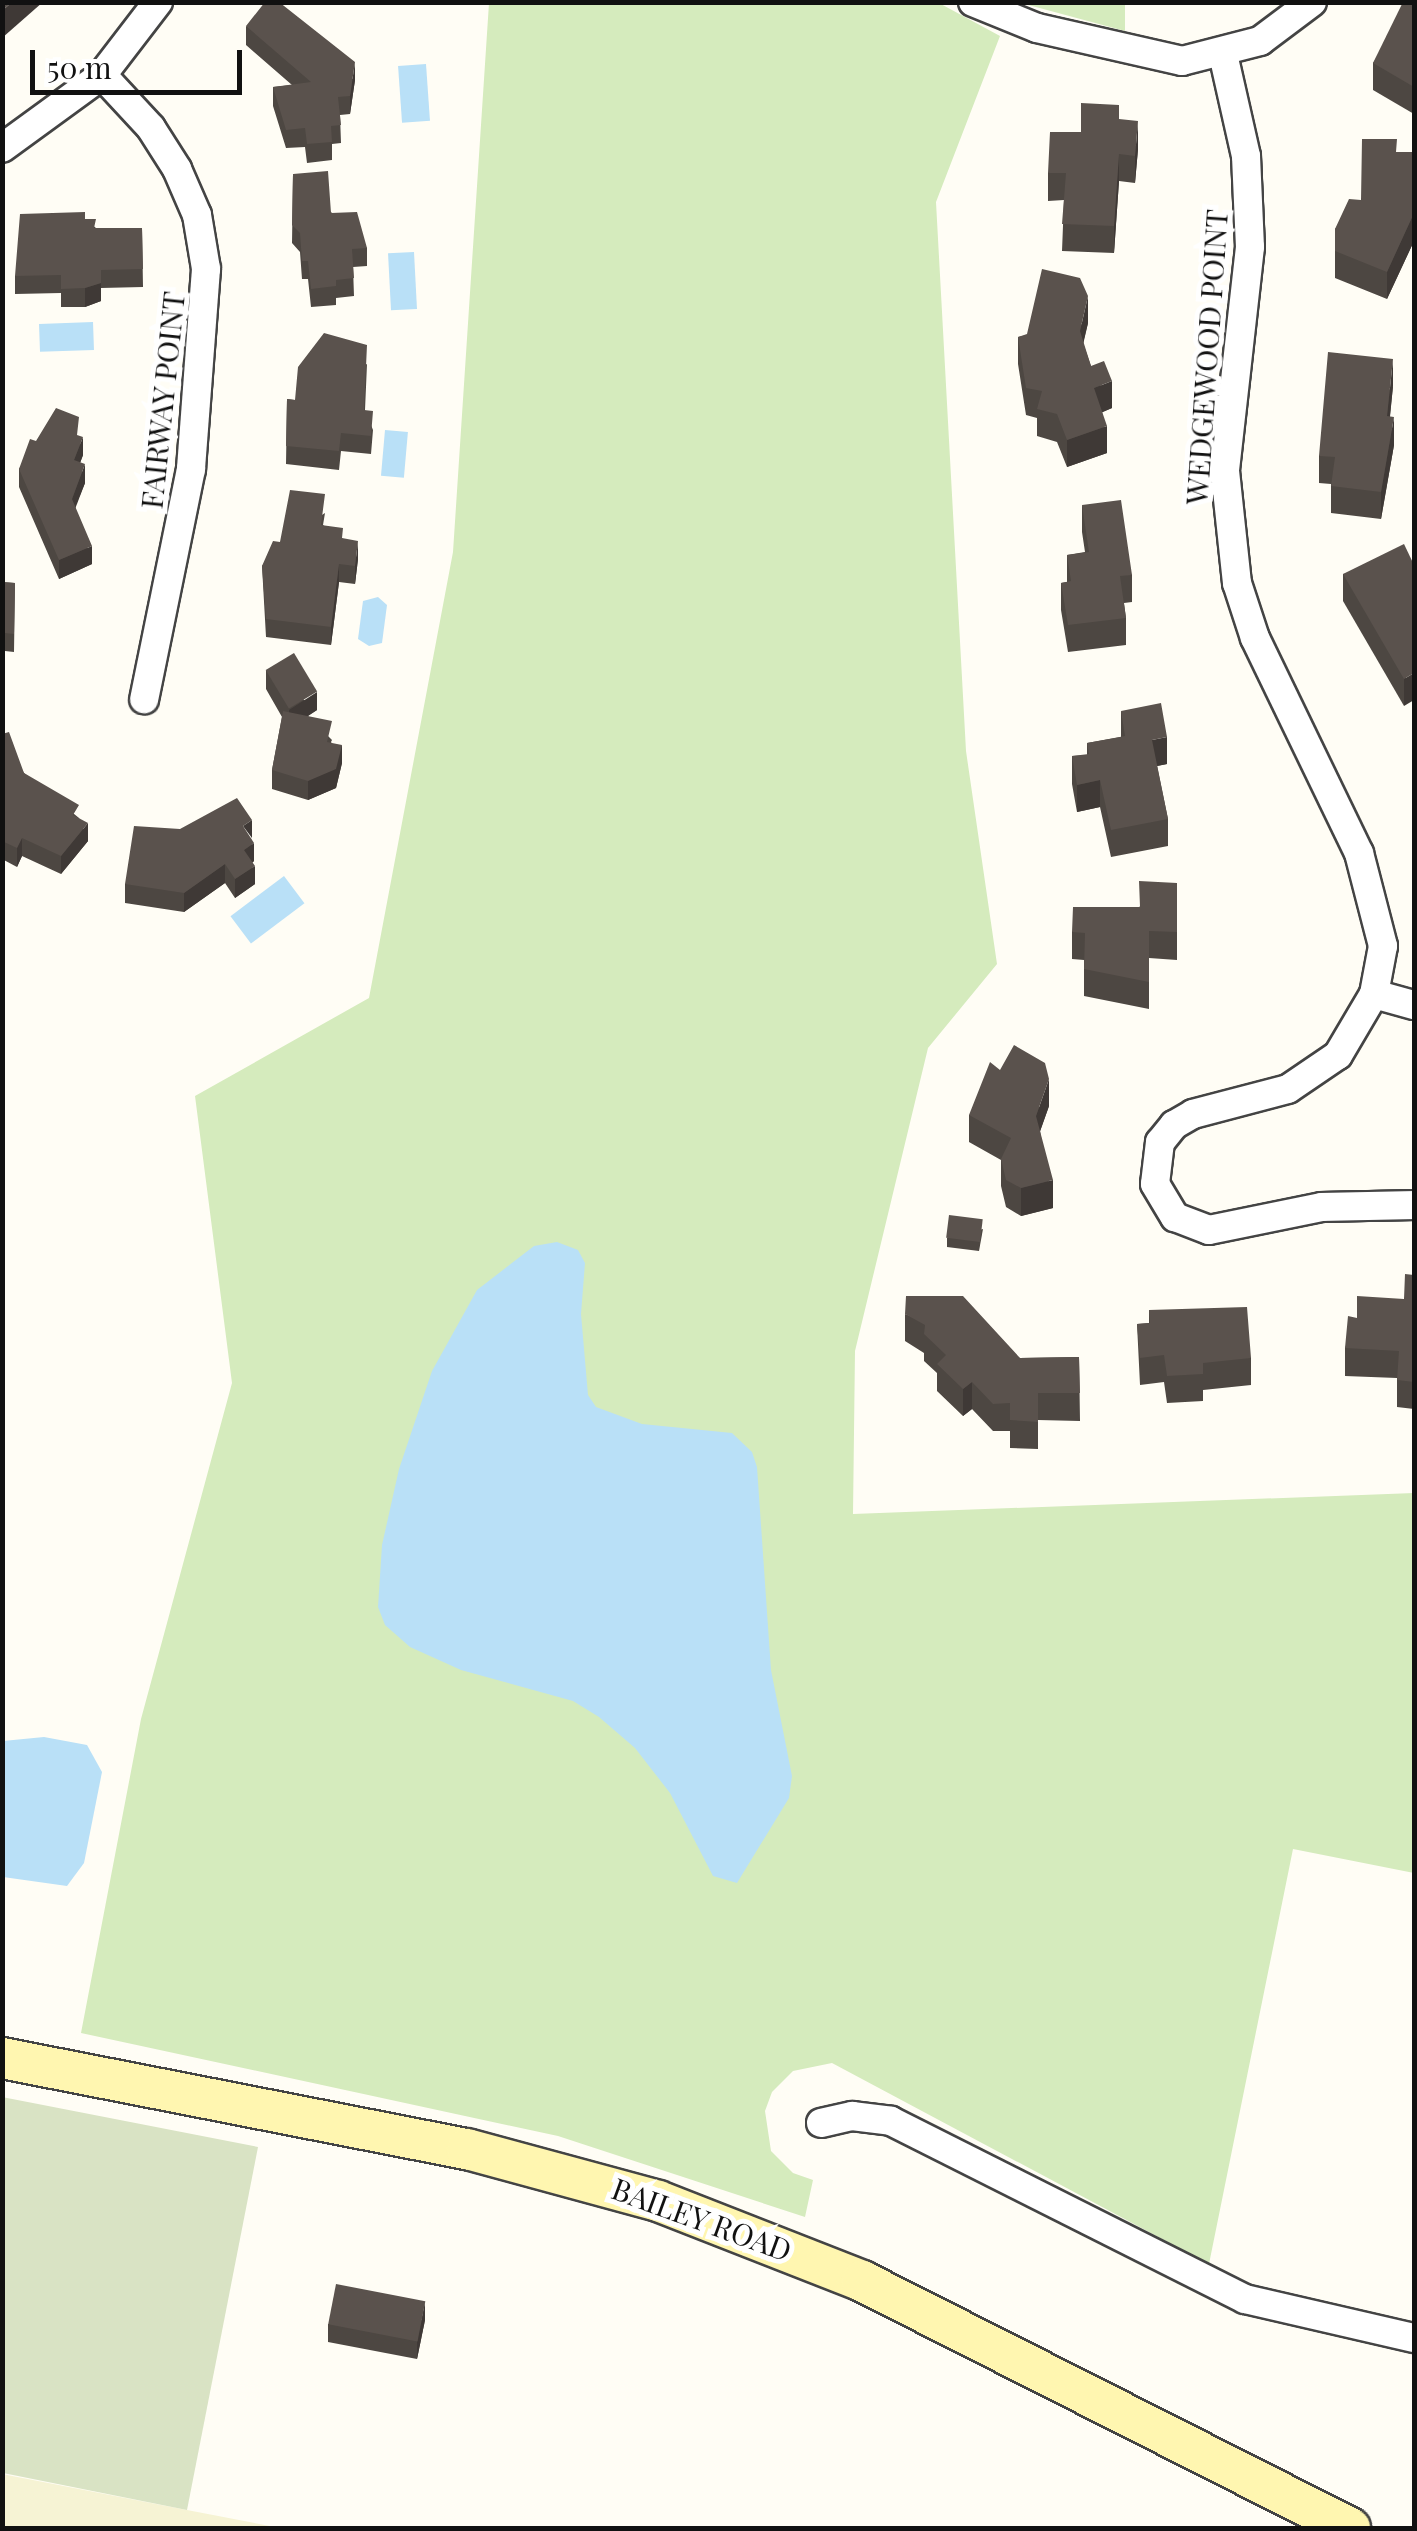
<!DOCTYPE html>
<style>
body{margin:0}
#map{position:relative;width:1417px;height:2531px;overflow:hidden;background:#fffdf5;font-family:"Playfair Display",serif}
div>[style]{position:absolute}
.farmland>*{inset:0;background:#f6f3d4}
.green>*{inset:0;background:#d5ebbd}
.cemetery>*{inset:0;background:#d9e3c4}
.water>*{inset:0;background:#b9e0f7;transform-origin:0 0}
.roads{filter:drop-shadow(2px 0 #444) drop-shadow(-2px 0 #444) drop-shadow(0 2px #444) drop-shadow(0 -2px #444)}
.minor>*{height:28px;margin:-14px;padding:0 14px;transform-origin:14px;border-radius:14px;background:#fff}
.secondary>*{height:40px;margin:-20px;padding:0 20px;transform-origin:20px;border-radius:20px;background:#fff6b0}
.wall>*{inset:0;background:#4d4742}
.shaded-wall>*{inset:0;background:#3f3936}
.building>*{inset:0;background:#5a524d;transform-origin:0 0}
span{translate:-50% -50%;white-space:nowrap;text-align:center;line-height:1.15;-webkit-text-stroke:10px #fff;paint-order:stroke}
.street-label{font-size:30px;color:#111}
.frame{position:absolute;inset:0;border:5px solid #111;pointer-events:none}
.scale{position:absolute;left:30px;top:50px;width:212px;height:45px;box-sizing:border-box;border:5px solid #111;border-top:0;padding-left:12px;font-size:30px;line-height:35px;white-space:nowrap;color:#111;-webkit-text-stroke:8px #fff;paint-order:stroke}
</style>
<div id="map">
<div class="farmland">
<div style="clip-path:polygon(2px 2474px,187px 2510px,280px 2528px,3px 2528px)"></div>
</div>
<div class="green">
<div style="clip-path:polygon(489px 3px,939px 3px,1000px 36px,936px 202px,966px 751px,997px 964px,928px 1048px,855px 1351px,853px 1514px,1414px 1493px,1414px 1873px,1293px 1849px,1209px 2264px,832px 2063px,793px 2071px,772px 2092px,765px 2111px,771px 2151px,793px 2173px,813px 2180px,805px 2217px,558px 2136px,81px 2033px,141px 1719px,232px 1383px,195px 1096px,369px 998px,453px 552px)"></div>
<div style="clip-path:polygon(1018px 3px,1125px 3px,1125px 31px,1021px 3px)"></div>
</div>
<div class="cemetery">
<div style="clip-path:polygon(2px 2097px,258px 2147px,187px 2510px,3px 2473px)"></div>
</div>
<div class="water">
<div style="left:426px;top:64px;width:57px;height:28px;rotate:86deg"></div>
<div style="left:414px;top:252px;width:57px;height:26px;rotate:87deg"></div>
<div style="left:93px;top:322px;width:28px;height:54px;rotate:88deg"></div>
<div style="left:385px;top:430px;width:23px;height:46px;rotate:5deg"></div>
<div style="clip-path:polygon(378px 597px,387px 605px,382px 643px,369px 646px,358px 639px,363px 601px)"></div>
<div style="left:284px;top:876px;width:34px;height:67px;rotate:53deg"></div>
<div style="clip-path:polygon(557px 1242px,578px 1250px,585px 1263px,581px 1314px,588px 1395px,596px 1407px,642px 1424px,732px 1433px,752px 1452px,757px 1467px,771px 1670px,792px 1776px,789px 1798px,737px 1883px,713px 1876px,670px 1793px,635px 1748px,599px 1717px,573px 1701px,461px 1670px,410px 1647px,385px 1625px,378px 1607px,382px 1545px,399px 1469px,432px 1371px,477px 1290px,534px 1246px)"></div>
<div style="clip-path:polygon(44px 1737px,87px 1745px,102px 1772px,84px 1863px,67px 1886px,3px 1877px,3px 1741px)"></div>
</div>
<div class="roads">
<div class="minor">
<div style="left:973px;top:2px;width:69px;rotate:22.1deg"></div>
<div style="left:1037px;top:28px;width:149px;rotate:12.8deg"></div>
<div style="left:1182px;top:61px;width:81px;rotate:-14.4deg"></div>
<div style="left:1260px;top:41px;width:65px;rotate:-36.9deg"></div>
<div style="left:1223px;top:54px;width:105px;rotate:77.3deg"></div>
<div style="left:1246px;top:156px;width:91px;rotate:87.5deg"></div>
<div style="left:1250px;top:247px;width:225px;rotate:96.4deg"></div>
<div style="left:1225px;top:471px;width:113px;rotate:83.9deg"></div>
<div style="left:1237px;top:583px;width:58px;rotate:71.9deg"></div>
<div style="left:1255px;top:638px;width:239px;rotate:64.2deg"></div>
<div style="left:1359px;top:853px;width:96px;rotate:75.5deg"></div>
<div style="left:1383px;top:946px;width:49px;rotate:100.6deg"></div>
<div style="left:1374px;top:994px;width:71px;rotate:120.5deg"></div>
<div style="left:1338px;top:1055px;width:60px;rotate:145.8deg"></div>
<div style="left:1288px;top:1089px;width:98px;rotate:165.3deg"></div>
<div style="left:1193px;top:1114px;width:22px;rotate:150deg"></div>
<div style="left:1174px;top:1125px;width:22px;rotate:129deg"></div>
<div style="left:1160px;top:1142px;width:42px;rotate:96.8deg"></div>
<div style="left:1155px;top:1184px;width:39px;rotate:59deg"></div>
<div style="left:1175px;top:1217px;width:36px;rotate:21deg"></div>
<div style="left:1209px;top:1230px;width:115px;rotate:-11.5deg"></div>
<div style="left:1322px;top:1207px;width:92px;rotate:-1.2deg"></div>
<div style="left:102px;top:75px;width:72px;rotate:47.2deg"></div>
<div style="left:151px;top:128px;width:49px;rotate:57.6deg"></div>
<div style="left:177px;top:169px;width:50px;rotate:66.5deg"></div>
<div style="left:197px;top:215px;width:55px;rotate:80.5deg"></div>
<div style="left:206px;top:269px;width:201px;rotate:94.3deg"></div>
<div style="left:191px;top:469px;width:235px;rotate:101.5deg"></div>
<div style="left:2px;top:148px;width:124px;rotate:-36.1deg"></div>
<div style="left:102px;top:75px;width:92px;rotate:-52.5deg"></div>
<div style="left:1374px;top:994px;width:41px;rotate:15.4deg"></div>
<div style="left:821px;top:2123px;width:32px;rotate:-13deg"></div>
<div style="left:852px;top:2116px;width:39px;rotate:7deg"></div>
<div style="left:891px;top:2121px;width:396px;rotate:26.7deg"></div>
<div style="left:1245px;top:2299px;width:173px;rotate:13deg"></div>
</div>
<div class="secondary">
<div style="left:2px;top:2058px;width:474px;rotate:11.1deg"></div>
<div style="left:467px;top:2149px;width:198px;rotate:15.2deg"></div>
<div style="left:658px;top:2201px;width:219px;rotate:21.4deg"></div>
<div style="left:862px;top:2281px;width:547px;rotate:26.85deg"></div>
</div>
</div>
<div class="wall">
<div style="clip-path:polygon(1414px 2px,1414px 114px,1373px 90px,1373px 63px)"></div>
<div style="clip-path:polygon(246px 26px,355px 80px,350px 114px,340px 115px,341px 143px,332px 144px,332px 160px,307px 163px,305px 147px,286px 148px,273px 106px,273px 87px,292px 85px,246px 45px)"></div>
<div style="clip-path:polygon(1119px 120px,1138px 149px,1135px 183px,1119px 181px,1114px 253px,1062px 251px,1064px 200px,1048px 201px,1048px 173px,1081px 132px)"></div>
<div style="clip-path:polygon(1397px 152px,1414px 152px,1414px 241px,1387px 299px,1335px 278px,1335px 229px,1361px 200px)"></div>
<div style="clip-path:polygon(293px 174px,367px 248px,367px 266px,353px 267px,354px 296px,336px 298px,336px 305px,311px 307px,308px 279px,302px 279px,300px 252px,292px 243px)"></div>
<div style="clip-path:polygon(85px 219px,96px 228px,142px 228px,143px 287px,101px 288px,101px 301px,85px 307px,61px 307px,61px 293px,15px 294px,15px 276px)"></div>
<div style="clip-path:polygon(1088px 323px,1083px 343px,1091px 366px,1112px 408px,1102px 412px,1107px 453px,1067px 467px,1057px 442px,1037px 436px,1037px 418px,1026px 415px,1018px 364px,1018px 337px)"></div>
<div style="clip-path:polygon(367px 364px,365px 410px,373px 430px,371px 454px,341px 451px,339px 470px,286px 464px,287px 399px,295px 400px)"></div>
<div style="clip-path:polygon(1393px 386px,1390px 417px,1394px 445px,1381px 519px,1331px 513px,1331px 484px,1319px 483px,1319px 456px)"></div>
<div style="clip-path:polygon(79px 436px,83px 455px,80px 463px,85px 483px,75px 507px,92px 564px,59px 579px,19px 487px,19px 469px,36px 441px)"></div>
<div style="clip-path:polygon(1082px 505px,1132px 575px,1132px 602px,1124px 603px,1126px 618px,1126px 645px,1068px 652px,1061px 610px,1061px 583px,1067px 582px,1067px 555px,1085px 552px,1082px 532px)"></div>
<div style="clip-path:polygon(325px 513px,323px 525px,343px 539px,358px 559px,355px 584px,339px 582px,331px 645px,266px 637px,262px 566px,280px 542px)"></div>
<div style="clip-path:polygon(1414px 565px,1404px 706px,1343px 601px,1343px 574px)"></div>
<div style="clip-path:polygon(2px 582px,15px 583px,14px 652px,5px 651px,3px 679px)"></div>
<div style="clip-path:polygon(266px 670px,317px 710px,308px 716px,332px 740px,331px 742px,342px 763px,336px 788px,308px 800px,272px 789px,272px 770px,282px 717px,266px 689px)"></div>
<div style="clip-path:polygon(1121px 711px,1167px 764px,1157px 766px,1168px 819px,1168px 846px,1111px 857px,1100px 807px,1077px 812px,1072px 784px,1072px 756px,1087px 755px,1087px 743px,1121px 737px)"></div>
<div style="clip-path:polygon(2px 734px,24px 773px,79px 818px,88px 841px,61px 874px,22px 856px,17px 867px,2px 859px)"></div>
<div style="clip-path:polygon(251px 838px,254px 861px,252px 863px,255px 884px,235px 898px,225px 883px,184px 912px,125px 903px,125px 884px)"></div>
<div style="clip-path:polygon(1177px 883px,1177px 960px,1149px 958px,1149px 1009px,1084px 996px,1084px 960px,1072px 959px,1072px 932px,1139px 907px)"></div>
<div style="clip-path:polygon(1049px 1106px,1040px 1131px,1053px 1208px,1021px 1216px,1006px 1207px,1001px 1186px,1001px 1160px,969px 1142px,969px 1115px)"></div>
<div style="clip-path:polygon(983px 1229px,979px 1251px,947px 1247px,947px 1238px)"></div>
<div style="clip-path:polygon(1414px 1275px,1414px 1409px,1397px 1407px,1397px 1378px,1345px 1376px,1345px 1348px,1357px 1318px,1404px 1299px)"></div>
<div style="clip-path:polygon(1149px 1310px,1251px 1358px,1251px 1385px,1203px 1390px,1203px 1401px,1167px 1403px,1164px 1382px,1140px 1385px,1137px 1324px,1149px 1323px)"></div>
<div style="clip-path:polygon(905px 1314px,1020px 1358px,1079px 1357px,1080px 1421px,1038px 1420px,1038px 1449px,1010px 1448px,1010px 1431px,993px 1431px,972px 1409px,963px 1416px,937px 1391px,937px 1373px,924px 1361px,924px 1353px,905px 1341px)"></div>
<div style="clip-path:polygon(425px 2320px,417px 2359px,328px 2342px,328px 2324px)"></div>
</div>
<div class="shaded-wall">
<div style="clip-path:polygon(12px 2px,43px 2px,2px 38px,2px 11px)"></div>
<div style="clip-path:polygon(355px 62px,355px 80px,350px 114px,350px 96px)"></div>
<div style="clip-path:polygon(1138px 121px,1138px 149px,1135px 183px,1135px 156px)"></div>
<div style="clip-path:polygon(1119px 154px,1119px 181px,1114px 253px,1114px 226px)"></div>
<div style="clip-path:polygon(1414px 213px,1414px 241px,1387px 299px,1387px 272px)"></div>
<div style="clip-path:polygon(101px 283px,101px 301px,85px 307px,85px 288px)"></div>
<div style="clip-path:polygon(1088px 296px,1088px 323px,1080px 358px,1080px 331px)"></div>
<div style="clip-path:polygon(1393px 359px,1393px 386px,1387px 443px,1387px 416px)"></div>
<div style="clip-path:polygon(1112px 381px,1112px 408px,1094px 416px,1094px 388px)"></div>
<div style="clip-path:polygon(1394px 417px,1394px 445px,1381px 519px,1381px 492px)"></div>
<div style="clip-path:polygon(1107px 426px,1107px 453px,1067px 467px,1067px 440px)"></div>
<div style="clip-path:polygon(83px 437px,83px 455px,74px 479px,74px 460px)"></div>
<div style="clip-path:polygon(85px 464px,85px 483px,72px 517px,72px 499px)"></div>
<div style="clip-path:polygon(358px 541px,358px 559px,355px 584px,355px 566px)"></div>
<div style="clip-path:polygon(92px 546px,92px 564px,59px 579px,59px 560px)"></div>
<div style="clip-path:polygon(339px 564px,339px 582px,331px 645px,331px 627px)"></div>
<div style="clip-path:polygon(5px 633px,5px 651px,3px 679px,3px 660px)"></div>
<div style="clip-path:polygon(1414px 673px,1414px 700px,1404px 706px,1404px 679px)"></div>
<div style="clip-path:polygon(317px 692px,317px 710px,289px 728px,289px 710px)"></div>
<div style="clip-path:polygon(1167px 737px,1167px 764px,1152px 767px,1152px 740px)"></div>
<div style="clip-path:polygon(342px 745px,342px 763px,336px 788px,308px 800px,308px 781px)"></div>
<div style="clip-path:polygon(1100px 780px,1100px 807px,1077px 812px,1077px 785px)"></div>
<div style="clip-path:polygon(252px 820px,252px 838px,243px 826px)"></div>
<div style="clip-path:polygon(88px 823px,88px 841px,61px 874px,61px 856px)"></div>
<div style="clip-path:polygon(22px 838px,22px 856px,17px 867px,17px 848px)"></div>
<div style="clip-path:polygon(254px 843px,254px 861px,244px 869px,244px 850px)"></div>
<div style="clip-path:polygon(225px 864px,225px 883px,184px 912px,184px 893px)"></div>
<div style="clip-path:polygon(255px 866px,255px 884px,235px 898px,235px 879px)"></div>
<div style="clip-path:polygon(1049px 1079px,1049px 1106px,1036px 1143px,1036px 1116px)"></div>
<div style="clip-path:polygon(1053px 1180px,1053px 1208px,1021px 1216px,1021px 1188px)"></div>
<div style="clip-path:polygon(972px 1382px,972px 1409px,963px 1416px,963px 1389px)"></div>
<div style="clip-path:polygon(425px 2302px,425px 2320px,417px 2359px,417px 2341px)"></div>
</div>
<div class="building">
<div style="clip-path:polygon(2px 2px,12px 2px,2px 11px)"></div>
<div style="clip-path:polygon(265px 2px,279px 2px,355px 62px,350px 96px,338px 97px,341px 125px,331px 126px,332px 142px,307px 144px,305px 128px,286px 130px,273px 87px,311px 82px,246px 26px)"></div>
<div style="clip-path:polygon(1403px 2px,1414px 2px,1414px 87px,1373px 63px)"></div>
<div style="clip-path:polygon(1081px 103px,1119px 105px,1119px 119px,1138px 121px,1135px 156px,1119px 154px,1114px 226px,1062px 224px,1066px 173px,1048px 173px,1050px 132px,1081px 132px)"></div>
<div style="clip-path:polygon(1362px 139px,1397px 139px,1396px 152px,1414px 152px,1414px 213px,1387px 272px,1335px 251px,1335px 229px,1349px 199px,1361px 200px)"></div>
<div style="clip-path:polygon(328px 171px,331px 213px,357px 212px,367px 248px,352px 249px,354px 278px,336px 280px,336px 286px,311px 289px,308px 261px,302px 261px,300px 233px,292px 225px,293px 174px)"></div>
<div style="clip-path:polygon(85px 212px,85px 219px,96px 219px,94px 228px,142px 228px,143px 269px,101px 270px,101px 283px,85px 288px,61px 289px,61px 275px,15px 276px,20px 214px)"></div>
<div style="clip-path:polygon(1042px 269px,1080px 278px,1088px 296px,1080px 331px,1091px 366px,1104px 361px,1112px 381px,1094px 388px,1107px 426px,1067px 440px,1057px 414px,1037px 409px,1042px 391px,1026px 388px,1018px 337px,1027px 334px)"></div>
<div style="clip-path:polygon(324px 333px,367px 345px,364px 410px,373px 411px,371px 436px,341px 433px,339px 451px,286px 446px,287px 399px,295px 400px,298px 367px)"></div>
<div style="clip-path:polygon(1328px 352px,1393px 359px,1387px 416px,1394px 417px,1381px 492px,1331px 486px,1335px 457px,1319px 456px)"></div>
<div style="clip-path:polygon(56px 408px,79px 417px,77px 435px,83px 437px,74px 460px,85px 464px,72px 499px,92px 546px,59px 560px,19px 469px,30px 439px,36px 441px)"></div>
<div style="clip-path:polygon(290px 490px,325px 494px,321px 525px,343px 528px,342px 538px,358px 541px,355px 566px,339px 564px,331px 627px,266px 619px,262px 566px,273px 541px,280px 542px)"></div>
<div style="clip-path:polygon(1121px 500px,1132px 575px,1120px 576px,1126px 618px,1068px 625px,1061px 583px,1071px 581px,1067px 555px,1089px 552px,1082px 505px)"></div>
<div style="clip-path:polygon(1404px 544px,1414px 565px,1414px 673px,1404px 679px,1343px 574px)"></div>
<div style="clip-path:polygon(2px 582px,15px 583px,14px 634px,5px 633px,3px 660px)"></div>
<div style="left:294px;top:653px;width:45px;height:33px;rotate:59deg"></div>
<div style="clip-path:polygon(1161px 703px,1167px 737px,1152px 740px,1168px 819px,1111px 830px,1100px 780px,1077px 785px,1072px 756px,1089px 754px,1087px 743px,1125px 736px,1121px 711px)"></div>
<div style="clip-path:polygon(283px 711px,332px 721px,327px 742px,342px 745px,336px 769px,308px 781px,272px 770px)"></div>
<div style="clip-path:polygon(9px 732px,24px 773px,79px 805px,73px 815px,88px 823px,61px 856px,22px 838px,17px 848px,2px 841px,2px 734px)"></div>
<div style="clip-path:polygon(237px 798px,252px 820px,243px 826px,254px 843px,244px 850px,255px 866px,235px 879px,225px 864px,184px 893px,125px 884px,134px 826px,180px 829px)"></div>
<div style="clip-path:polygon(1139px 881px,1177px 883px,1177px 932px,1149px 931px,1149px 982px,1084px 969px,1085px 933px,1072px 932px,1073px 907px,1140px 907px)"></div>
<div style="clip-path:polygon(1014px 1045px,1045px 1063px,1049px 1079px,1036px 1116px,1053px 1180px,1021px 1188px,1006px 1180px,1001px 1159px,1011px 1138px,969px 1115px,990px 1062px,1000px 1070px)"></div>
<div style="left:949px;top:1215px;width:34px;height:23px;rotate:7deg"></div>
<div style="clip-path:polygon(1405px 1274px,1414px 1275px,1414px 1382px,1397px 1380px,1399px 1351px,1345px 1348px,1348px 1316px,1357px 1318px,1357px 1296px,1404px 1299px)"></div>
<div style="clip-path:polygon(906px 1296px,963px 1296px,1020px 1358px,1079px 1357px,1080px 1393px,1038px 1393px,1038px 1422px,1010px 1420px,1010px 1403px,993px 1404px,972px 1382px,963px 1389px,937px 1364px,946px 1355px,924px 1334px,925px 1325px,905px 1314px)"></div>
<div style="clip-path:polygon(1247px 1307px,1251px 1358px,1203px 1363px,1203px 1374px,1167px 1376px,1164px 1355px,1140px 1358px,1137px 1324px,1150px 1323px,1149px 1310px)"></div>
<div style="left:336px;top:2284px;width:91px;height:41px;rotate:11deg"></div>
</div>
<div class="street-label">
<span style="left:1206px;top:357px;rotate:-86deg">WEDGEWOOD POINT</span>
<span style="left:162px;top:400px;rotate:-84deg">FAIRWAY POINT</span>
<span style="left:702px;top:2219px;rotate:20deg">BAILEY ROAD</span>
</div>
<div class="frame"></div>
<div class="scale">50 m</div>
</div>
